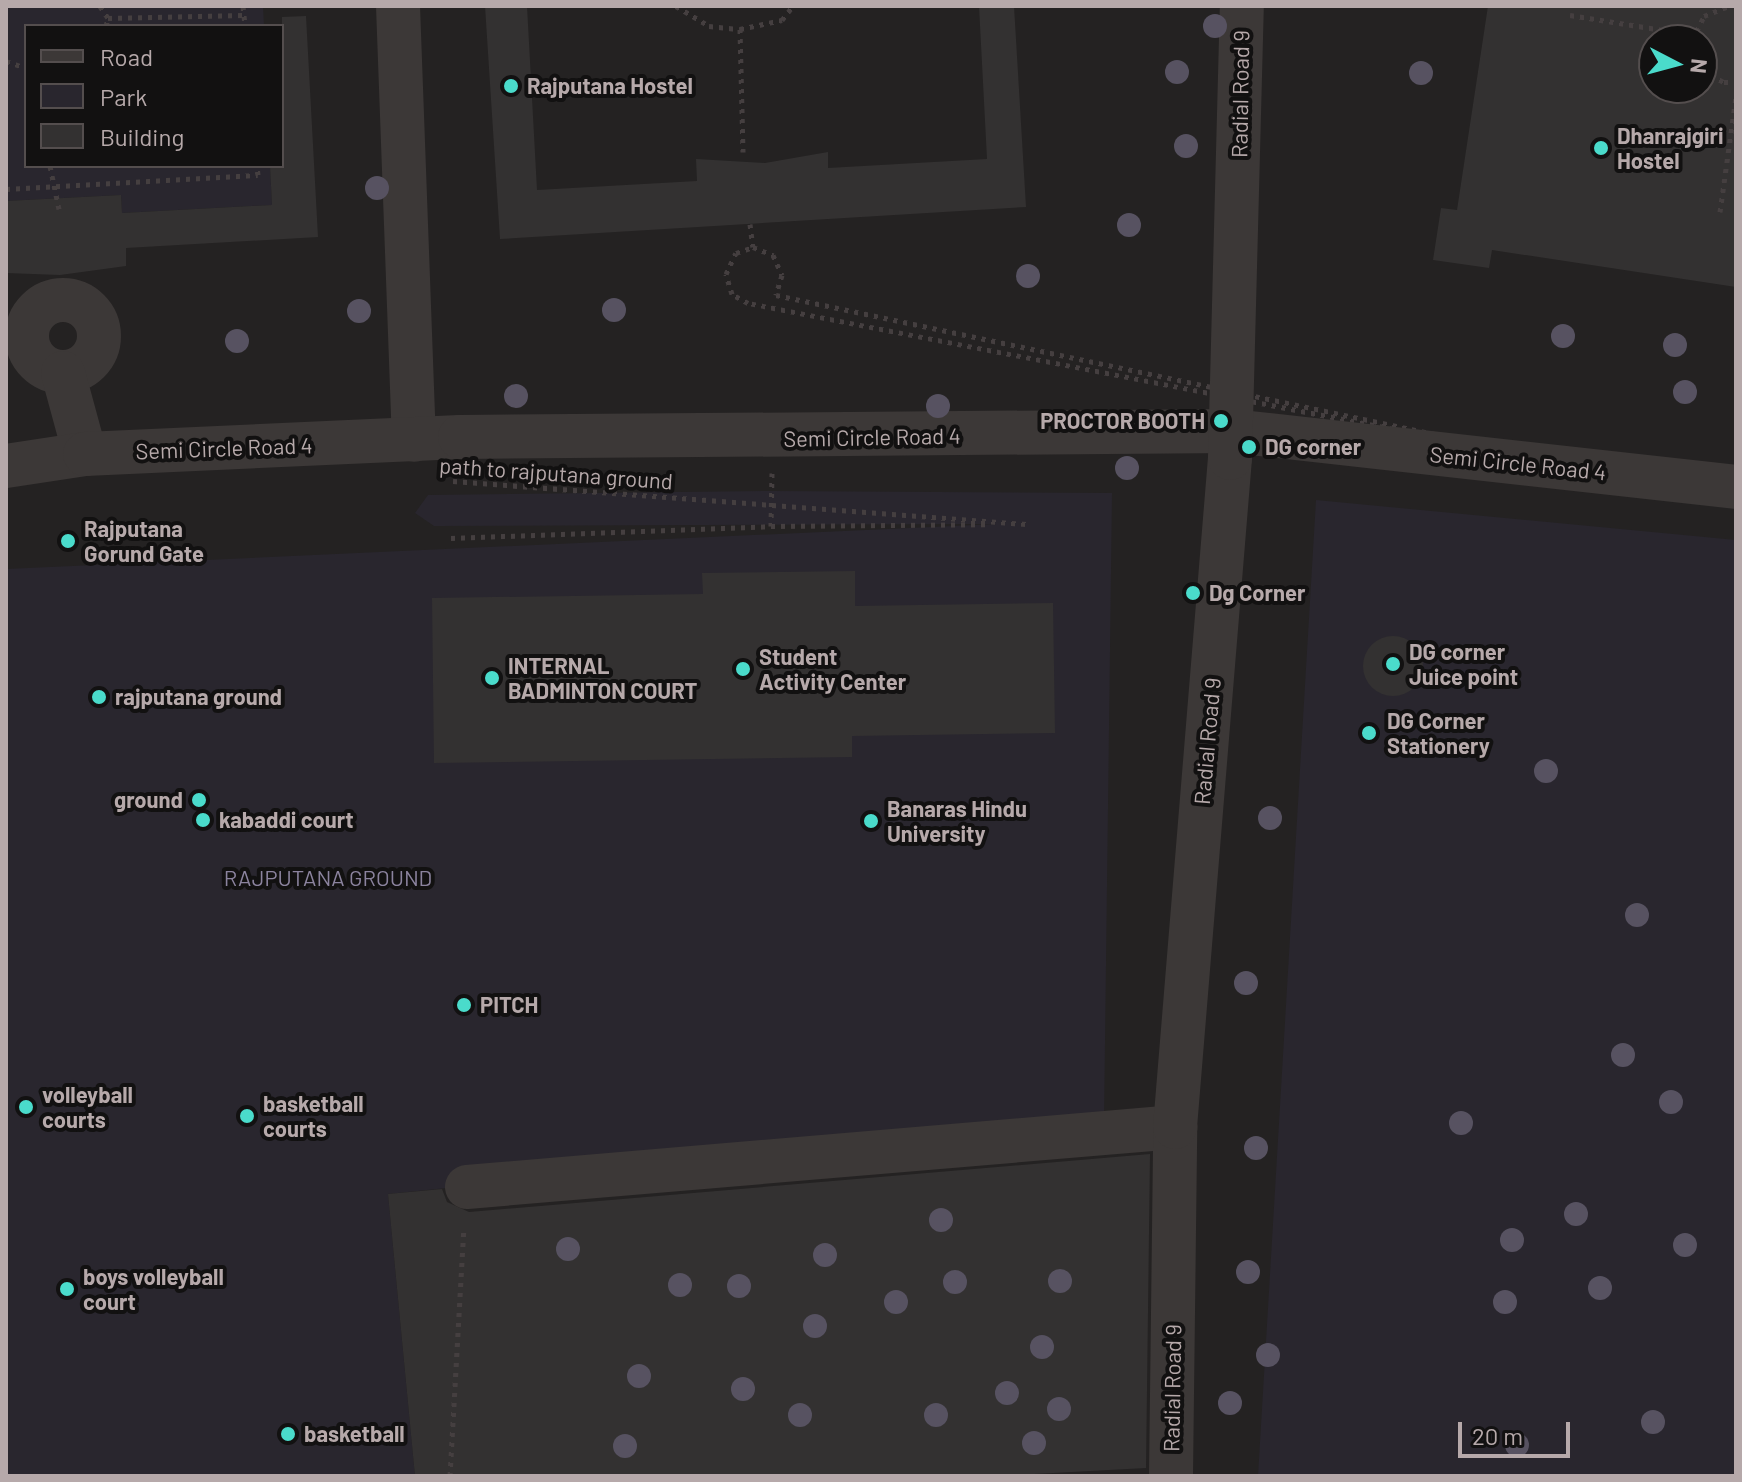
<!DOCTYPE html>
<style>
body{margin:0}
#map{position:relative;width:1742px;height:1482px;overflow:hidden;background:#171616;font-family:Barlow,sans-serif}
div>[style]{position:absolute}
.built>*{inset:0;background:#242222}
.green>*{inset:0;background:#29262e}
.building>*{inset:0;background:#333131}
.round{border-radius:50%}
.path>*{height:5px;margin-top:-2.5px;transform-origin:0;background:repeating-linear-gradient(90deg,#453f40 0 4px,transparent 0 10px)}
.minor>*{height:44px;margin:-22px;padding:0 22px;transform-origin:22px;border-radius:22px;background:#3c3837}
.minor>.ring{margin:-22px;padding:0;box-sizing:content-box;background:none;border:44px solid #3c3837;border-radius:50%}
.trees>*{width:24px;height:24px;margin:-12px;border-radius:50%;background:#575261}
.dots>*{width:22px;height:22px;translate:-50% -50%;box-sizing:border-box;border:4px solid #121111;border-radius:50%}
span{translate:-50% -50%;white-space:nowrap;text-align:center;line-height:1.15;-webkit-text-stroke:8px #121111;paint-order:stroke}
.poi-label{font-size:22px;color:#b6a9aa;font-weight:700}
.left{translate:0 -50%;text-align:left}
.right{translate:-100% -50%;text-align:right}
.street-label{font-size:22px;color:#b6a9aa}
.park-label{font-size:22px;color:#8b839e}
.frame{position:absolute;inset:0;border:8px solid #b6a9aa;pointer-events:none}
.legend{position:absolute;left:24px;top:24px;width:260px;height:144px;box-sizing:border-box;background:#121111;border:2px solid #544e4e;margin:0;padding:10px 14px;list-style:none;font-size:24px;color:#b6a9aa}
.legend li{display:flex;align-items:center;gap:16px;height:40px}
.legend b{width:40px;border:2px solid #544e4e}
.north{position:absolute;left:1638px;top:24px;width:80px;height:80px;box-sizing:border-box;background:#121111;border:2px solid #544e4e;border-radius:50%;rotate:96deg;font-size:22px;font-weight:700;line-height:32px;text-align:center;color:#b6a9aa}
.north::after{content:'';display:block;margin:auto;width:28px;height:36px;background:#4adbcb;clip-path:polygon(50% 0,100% 100%,50% 72%,0 100%)}
.scale{position:absolute;left:1458px;top:1422px;width:112px;height:36px;box-sizing:border-box;border:4px solid #b6a9aa;border-top:0;padding-left:10px;font-size:24px;line-height:28px;white-space:nowrap;color:#b6a9aa;-webkit-text-stroke:6px #121111;paint-order:stroke}
</style>
<div id="map">
<div class="built">
<div style="clip-path:polygon(evenodd,6px 6px,1736px 6px,1736px 1476px,6px 1476px,6px 6px,26px 26px,282px 26px,282px 166px,26px 166px,26px 26px,6px 6px,1654px 40px,1702px 40px,1702px 88px,1654px 88px,1654px 40px)"></div>
</div>
<div class="green">
<div style="clip-path:polygon(6px 6px,263px 6px,264px 26px,26px 26px,26px 166px,270px 166px,272px 205px,122px 213px,121px 195px,6px 201px)"></div>
<div style="clip-path:polygon(772px 491px,1112px 493px,1104px 1121px,388px 1194px,415px 1476px,6px 1476px,6px 569px,997px 524px,434px 526px,415px 513px,428px 495px)"></div>
<div style="clip-path:polygon(1316px 500px,1736px 540px,1736px 1476px,1258px 1476px)"></div>
</div>
<div class="building">
<div style="clip-path:polygon(485px 6px,527px 6px,537px 190px,697px 181px,696px 159px,765px 163px,828px 152px,828px 168px,987px 159px,979px 6px,1014px 6px,1026px 207px,500px 239px)"></div>
<div style="clip-path:polygon(evenodd,1488px 6px,1736px 6px,1736px 287px,1492px 250px,1489px 268px,1433px 260px,1441px 208px,1457px 210px,1488px 6px,1654px 40px,1702px 40px,1702px 88px,1654px 88px,1654px 40px)"></div>
<div style="clip-path:polygon(306px 16px,318px 237px,126px 248px,126px 266px,60px 275px,6px 273px,6px 201px,121px 195px,122px 213px,272px 205px,270px 166px,282px 166px,282px 17px)"></div>
<div style="clip-path:polygon(855px 571px,855px 606px,1053px 603px,1055px 733px,852px 736px,852px 757px,434px 763px,432px 598px,703px 594px,702px 573px)"></div>
<div class="round" style="left:1363px;top:636px;width:60px;height:60px"></div>
<div style="clip-path:polygon(1150px 1154px,1146px 1468px,996px 1476px,415px 1476px,388px 1194px,442px 1189px,447px 1202px,469px 1212px)"></div>
</div>
<div class="path">
<div style="left:100px;top:6px;width:14px;rotate:56deg"></div>
<div style="left:243px;top:6px;width:20px;rotate:84deg"></div>
<div style="left:676px;top:6px;width:39px;rotate:31deg"></div>
<div style="left:709px;top:26px;width:31px;rotate:6deg"></div>
<div style="left:740px;top:29px;width:43px;rotate:-12.1deg"></div>
<div style="left:782px;top:20px;width:18px;rotate:-52deg"></div>
<div style="left:1570px;top:15px;width:125px;rotate:9.2deg"></div>
<div style="left:108px;top:18px;width:136px;rotate:-1.3deg"></div>
<div style="left:106px;top:26px;width:8px;rotate:-76deg"></div>
<div style="left:740px;top:29px;width:123px;rotate:88.6deg"></div>
<div style="left:1692px;top:40px;width:27px;rotate:-63deg"></div>
<div style="left:1704px;top:16px;width:27px;rotate:-22deg"></div>
<div style="left:6px;top:61px;width:21px;rotate:19deg"></div>
<div style="left:1702px;top:70px;width:25px;rotate:29deg"></div>
<div style="left:1724px;top:82px;width:12px"></div>
<div style="left:50px;top:166px;width:44px;rotate:78.2deg"></div>
<div style="left:6px;top:189px;width:252px;rotate:-3.2deg"></div>
<div style="left:258px;top:175px;width:9px;rotate:-96deg"></div>
<div style="left:1720px;top:212px;width:117px;rotate:-82.1deg"></div>
<div style="left:750px;top:224px;width:23px;rotate:83deg"></div>
<div style="left:753px;top:247px;width:22px;rotate:22deg"></div>
<div style="left:773px;top:255px;width:22px;rotate:66deg"></div>
<div style="left:782px;top:275px;width:21px;rotate:107deg"></div>
<div style="left:776px;top:295px;width:872px;rotate:11.92deg"></div>
<div style="left:1629px;top:475px;width:898px;rotate:-168.95deg"></div>
<div style="left:748px;top:303px;width:18px;rotate:-151deg"></div>
<div style="left:732px;top:294px;width:21px;rotate:-107deg"></div>
<div style="left:726px;top:274px;width:23px;rotate:-65deg"></div>
<div style="left:736px;top:253px;width:18px;rotate:-19deg"></div>
<div style="left:772px;top:473px;width:53px;rotate:91.1deg"></div>
<div style="left:771px;top:526px;width:214px;rotate:-0.5deg"></div>
<div style="left:453px;top:481px;width:575px;rotate:4.29deg"></div>
<div style="left:451px;top:538px;width:320px;rotate:-2.1deg"></div>
<div style="left:450px;top:1476px;width:248px;rotate:-86.8deg"></div>
</div>
<div class="minor">
<div style="left:398px;top:6px;width:434px;rotate:87.9deg"></div>
<div class="ring" style="left:27px;top:300px;width:28px;height:28px"></div>
<div style="left:63px;top:373px;width:84px;rotate:74.8deg"></div>
<div style="left:6px;top:466px;width:80px;rotate:-8.6deg"></div>
<div style="left:85px;top:454px;width:375px;rotate:-2.6deg"></div>
<div style="left:460px;top:437px;width:772px;rotate:-0.45deg"></div>
<div style="left:1232px;top:431px;width:507px;rotate:6.34deg"></div>
<div style="left:467px;top:1187px;width:711px;rotate:-4.84deg"></div>
<div style="left:1171px;top:1476px;width:349px;rotate:-89.3deg"></div>
<div style="left:1175px;top:1127px;width:671px;rotate:-85.3deg"></div>
<div style="left:1230px;top:458px;width:452px;rotate:-88.5deg"></div>
</div>
<div class="trees">
<div style="left:1215px;top:26px"></div>
<div style="left:1177px;top:72px"></div>
<div style="left:1421px;top:73px"></div>
<div style="left:1186px;top:146px"></div>
<div style="left:377px;top:188px"></div>
<div style="left:1129px;top:225px"></div>
<div style="left:1028px;top:276px"></div>
<div style="left:614px;top:310px"></div>
<div style="left:359px;top:311px"></div>
<div style="left:1563px;top:336px"></div>
<div style="left:237px;top:341px"></div>
<div style="left:1675px;top:345px"></div>
<div style="left:1685px;top:392px"></div>
<div style="left:516px;top:396px"></div>
<div style="left:938px;top:406px"></div>
<div style="left:1127px;top:468px"></div>
<div style="left:1546px;top:771px"></div>
<div style="left:1270px;top:818px"></div>
<div style="left:1637px;top:915px"></div>
<div style="left:1246px;top:983px"></div>
<div style="left:1623px;top:1055px"></div>
<div style="left:1671px;top:1102px"></div>
<div style="left:1461px;top:1123px"></div>
<div style="left:1256px;top:1148px"></div>
<div style="left:1576px;top:1214px"></div>
<div style="left:941px;top:1220px"></div>
<div style="left:1512px;top:1240px"></div>
<div style="left:1685px;top:1245px"></div>
<div style="left:568px;top:1249px"></div>
<div style="left:825px;top:1255px"></div>
<div style="left:1248px;top:1272px"></div>
<div style="left:1060px;top:1281px"></div>
<div style="left:955px;top:1282px"></div>
<div style="left:680px;top:1285px"></div>
<div style="left:739px;top:1286px"></div>
<div style="left:1600px;top:1288px"></div>
<div style="left:896px;top:1302px"></div>
<div style="left:1505px;top:1302px"></div>
<div style="left:815px;top:1326px"></div>
<div style="left:1042px;top:1347px"></div>
<div style="left:1268px;top:1355px"></div>
<div style="left:639px;top:1376px"></div>
<div style="left:743px;top:1389px"></div>
<div style="left:1007px;top:1393px"></div>
<div style="left:1230px;top:1403px"></div>
<div style="left:1059px;top:1409px"></div>
<div style="left:800px;top:1415px"></div>
<div style="left:936px;top:1415px"></div>
<div style="left:1653px;top:1422px"></div>
<div style="left:1034px;top:1443px"></div>
<div style="left:1517px;top:1445px"></div>
<div style="left:625px;top:1446px"></div>
</div>
<div class="dots">
<div style="left:511px;top:86px;background:#4adbcb"></div>
<div style="left:1601px;top:148px;background:#4adbcb"></div>
<div style="left:1221px;top:421px;background:#4adbcb"></div>
<div style="left:1249px;top:447px;background:#4adbcb"></div>
<div style="left:68px;top:541px;background:#4adbcb"></div>
<div style="left:1193px;top:593px;background:#4adbcb"></div>
<div style="left:1393px;top:664px;background:#4adbcb"></div>
<div style="left:743px;top:669px;background:#4adbcb"></div>
<div style="left:492px;top:678px;background:#4adbcb"></div>
<div style="left:99px;top:697px;background:#4adbcb"></div>
<div style="left:1369px;top:733px;background:#4adbcb"></div>
<div style="left:199px;top:800px;background:#4adbcb"></div>
<div style="left:203px;top:820px;background:#4adbcb"></div>
<div style="left:871px;top:821px;background:#4adbcb"></div>
<div style="left:464px;top:1005px;background:#4adbcb"></div>
<div style="left:26px;top:1107px;background:#4adbcb"></div>
<div style="left:247px;top:1116px;background:#4adbcb"></div>
<div style="left:67px;top:1289px;background:#4adbcb"></div>
<div style="left:288px;top:1434px;background:#4adbcb"></div>
</div>
<div class="poi-label">
<span class="left" style="left:527px;top:86px">Rajputana Hostel</span>
<span class="left" style="left:1617px;top:148px">Dhanrajgiri<br>Hostel</span>
<span class="right" style="left:1205px;top:421px">PROCTOR BOOTH</span>
<span class="left" style="left:1265px;top:447px">DG corner</span>
<span class="left" style="left:84px;top:541px">Rajputana<br>Gorund Gate</span>
<span class="left" style="left:1209px;top:593px">Dg Corner</span>
<span class="left" style="left:1409px;top:664px">DG corner<br>Juice point</span>
<span class="left" style="left:759px;top:669px">Student<br>Activity Center</span>
<span class="left" style="left:508px;top:678px">INTERNAL<br>BADMINTON COURT</span>
<span class="left" style="left:115px;top:697px">rajputana ground</span>
<span class="left" style="left:1387px;top:733px">DG Corner<br>Stationery</span>
<span class="right" style="left:183px;top:800px">ground</span>
<span class="left" style="left:887px;top:821px">Banaras Hindu<br>University</span>
<span class="left" style="left:219px;top:820px">kabaddi court</span>
<span class="left" style="left:480px;top:1005px">PITCH</span>
<span class="left" style="left:42px;top:1107px">volleyball<br>courts</span>
<span class="left" style="left:263px;top:1116px">basketball<br>courts</span>
<span class="left" style="left:83px;top:1289px">boys volleyball<br>court</span>
<span class="left" style="left:304px;top:1434px">basketball</span>
</div>
<div class="street-label">
<span style="left:1240px;top:94px;rotate:-89deg">Radial Road 9</span>
<span style="left:872px;top:437px;rotate:-1deg">Semi Circle Road 4</span>
<span style="left:224px;top:448px;rotate:-2deg">Semi Circle Road 4</span>
<span style="left:1518px;top:463px;rotate:6deg">Semi Circle Road 4</span>
<span style="left:556px;top:473px;rotate:4deg">path to rajputana ground</span>
<span style="left:1207px;top:741px;rotate:-85deg">Radial Road 9</span>
<span style="left:1172px;top:1388px;rotate:-89deg">Radial Road 9</span>
</div>
<div class="park-label">
<span style="left:328px;top:878px">RAJPUTANA GROUND</span>
</div>
<div class="frame"></div>
<ul class="legend">
<li><b style="height:10px;background:#3c3837"></b>Road</li>
<li><b style="height:22px;background:#29262e"></b>Park</li>
<li><b style="height:22px;background:#333131"></b>Building</li>
</ul>
<div class="north">N</div>
<div class="scale">20 m</div>
</div>
